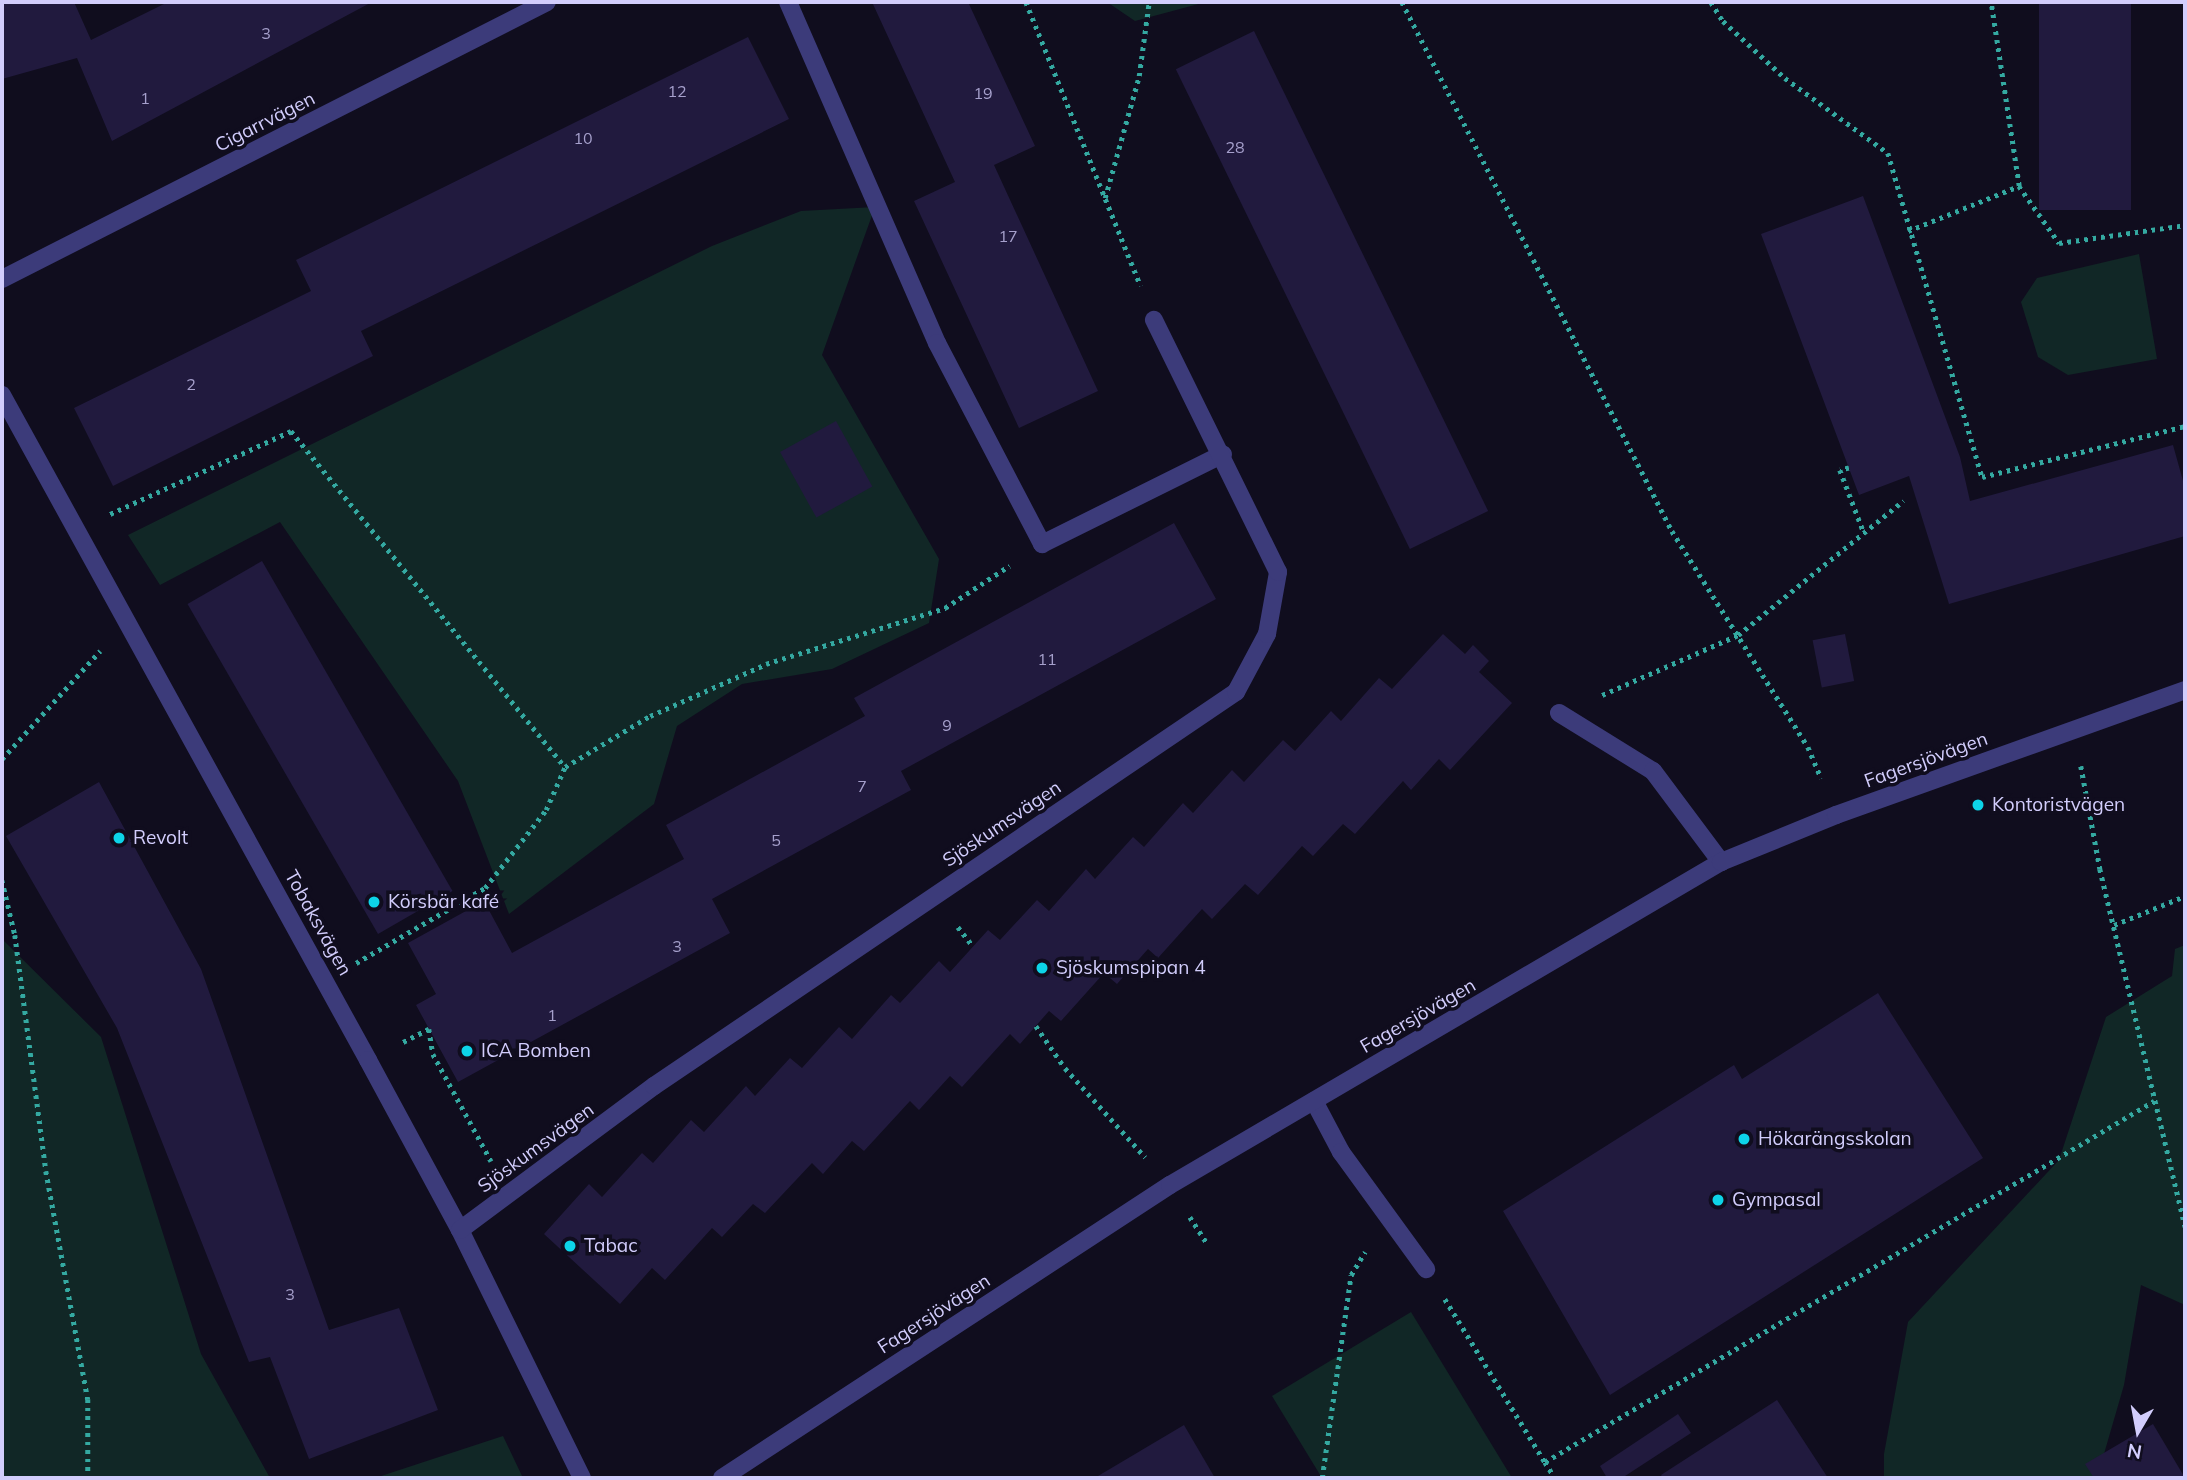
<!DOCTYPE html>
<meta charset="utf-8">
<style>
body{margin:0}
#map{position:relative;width:2187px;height:1480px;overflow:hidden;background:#100d1e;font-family:Mulish,sans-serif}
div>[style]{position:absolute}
.green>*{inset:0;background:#112726}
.building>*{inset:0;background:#211a3e;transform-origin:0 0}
.path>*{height:4.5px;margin-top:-2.25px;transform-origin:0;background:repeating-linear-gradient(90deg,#34a9a1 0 3.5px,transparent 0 8.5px)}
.service>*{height:18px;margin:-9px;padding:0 9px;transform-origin:9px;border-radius:9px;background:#3c3b7a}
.minor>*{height:18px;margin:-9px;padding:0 9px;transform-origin:9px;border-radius:9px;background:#3c3b7a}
.tertiary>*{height:18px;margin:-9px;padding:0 9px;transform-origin:9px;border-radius:9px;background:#3c3b7a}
.dots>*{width:19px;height:19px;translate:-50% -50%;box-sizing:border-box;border:4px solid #100d1e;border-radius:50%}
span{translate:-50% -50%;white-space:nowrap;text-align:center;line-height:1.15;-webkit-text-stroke:7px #100d1e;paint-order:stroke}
.number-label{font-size:16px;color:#a6a0cc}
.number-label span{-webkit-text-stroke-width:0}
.street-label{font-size:19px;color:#d2cdfc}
.poi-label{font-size:19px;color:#d2cdfc}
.left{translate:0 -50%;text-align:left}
.frame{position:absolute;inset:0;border:4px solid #d2cdfc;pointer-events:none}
.north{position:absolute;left:2103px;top:1396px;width:70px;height:70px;-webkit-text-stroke:5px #100d1e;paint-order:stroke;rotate:190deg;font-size:19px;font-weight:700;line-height:28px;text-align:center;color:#d2cdfc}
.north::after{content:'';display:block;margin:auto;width:24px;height:32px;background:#d2cdfc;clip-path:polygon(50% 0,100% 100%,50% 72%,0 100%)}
</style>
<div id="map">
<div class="green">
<div style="clip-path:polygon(1107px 2px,1206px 2px,1135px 21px)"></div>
<div style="clip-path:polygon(875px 207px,822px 355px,939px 559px,929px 623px,832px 669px,742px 684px,677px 726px,654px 804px,509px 914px,458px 781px,280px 522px,160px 585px,128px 535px,712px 246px,801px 211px)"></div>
<div style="clip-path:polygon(2139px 254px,2157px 359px,2068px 375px,2038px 357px,2021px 302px,2037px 278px)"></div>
<div style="clip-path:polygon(2px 939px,101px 1037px,201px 1354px,270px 1478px,2px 1478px)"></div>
<div style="clip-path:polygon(2185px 945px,2185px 1305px,2141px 1285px,2124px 1385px,2097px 1478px,1884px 1478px,1884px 1454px,1908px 1322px,2059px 1160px,2106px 1017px,2172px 976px,2175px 949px)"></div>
<div style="clip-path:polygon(1411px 1312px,1512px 1478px,1322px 1478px,1272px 1396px)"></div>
<div style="clip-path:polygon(503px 1436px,523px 1478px,375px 1478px)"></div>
</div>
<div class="building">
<div style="clip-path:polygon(2px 2px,74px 2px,91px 40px,168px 2px,372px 2px,112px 141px,77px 58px,2px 79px)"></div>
<div style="clip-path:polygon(872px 2px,968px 2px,1035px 146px,994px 165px,1098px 391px,1019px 428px,914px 201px,955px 182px)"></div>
<div style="left:2039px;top:2px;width:92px;height:208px"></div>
<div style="left:1254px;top:31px;width:534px;height:87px;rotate:64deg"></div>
<div style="clip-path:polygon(748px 37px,789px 119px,361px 331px,373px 356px,113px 486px,74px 408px,311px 291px,296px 260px)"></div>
<div style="clip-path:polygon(1863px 196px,1960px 457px,1970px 501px,2173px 445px,2185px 488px,2185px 536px,1949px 604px,1909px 476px,1859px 495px,1761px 234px)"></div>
<div style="left:836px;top:421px;width:75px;height:64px;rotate:61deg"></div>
<div style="clip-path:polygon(1174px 523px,1216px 599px,901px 771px,911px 790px,712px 899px,730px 933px,458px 1082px,416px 1005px,436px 994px,408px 943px,484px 901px,512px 953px,684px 859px,666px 825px,865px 716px,854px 698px)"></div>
<div style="left:262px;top:561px;width:381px;height:86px;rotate:60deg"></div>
<div style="clip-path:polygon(1443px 634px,1465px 654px,1473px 645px,1489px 661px,1479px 672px,1512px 703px,1450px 770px,1439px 759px,1411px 790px,1403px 781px,1355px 834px,1343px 824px,1313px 856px,1302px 846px,1258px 895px,1245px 884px,1212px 919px,1202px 909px,1158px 958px,1148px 949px,1117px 984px,1104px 973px,1061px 1021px,1049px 1011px,1020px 1044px,1010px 1034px,962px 1087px,950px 1076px,919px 1110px,910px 1101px,864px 1151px,852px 1141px,823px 1174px,812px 1163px,765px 1213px,753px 1204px,722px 1237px,712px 1228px,665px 1280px,652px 1268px,620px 1304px,544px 1234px,589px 1184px,602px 1197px,642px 1153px,653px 1163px,691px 1120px,704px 1132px,746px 1086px,755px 1096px,790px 1058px,802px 1068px,839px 1027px,852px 1039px,891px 995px,900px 1003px,939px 961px,950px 972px,988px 930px,1000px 940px,1037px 900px,1049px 911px,1086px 869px,1095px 879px,1133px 837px,1144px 847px,1183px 803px,1193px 813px,1232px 770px,1244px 782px,1283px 740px,1295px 751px,1331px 711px,1341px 721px,1379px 678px,1392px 689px)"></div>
<div style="left:1845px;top:634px;width:48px;height:33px;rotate:79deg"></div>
<div style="clip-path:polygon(99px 782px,201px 969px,329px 1330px,399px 1308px,438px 1410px,309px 1459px,270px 1357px,249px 1362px,117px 1028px,6px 836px)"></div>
<div style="clip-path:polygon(1878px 993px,1983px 1158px,1610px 1395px,1503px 1211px,1734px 1065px,1742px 1079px)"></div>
<div style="clip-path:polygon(1777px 1400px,1828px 1478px,1663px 1478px,1661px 1475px)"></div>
<div style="clip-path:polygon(1678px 1414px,1691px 1433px,1622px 1478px,1607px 1478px,1600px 1466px)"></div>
<div style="clip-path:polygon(2153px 1424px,2185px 1478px,2094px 1478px,2085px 1464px)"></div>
<div style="clip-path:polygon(1184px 1425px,1215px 1478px,1099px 1478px,1098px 1476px)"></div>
</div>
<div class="path">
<div style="left:1026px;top:2px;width:306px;rotate:68deg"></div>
<div style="left:1402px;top:2px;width:594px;rotate:62.96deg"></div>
<div style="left:1672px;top:531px;width:255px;rotate:57.8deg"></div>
<div style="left:1808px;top:747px;width:34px;rotate:67deg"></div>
<div style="left:1711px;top:2px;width:22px;rotate:58deg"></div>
<div style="left:1723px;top:21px;width:84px;rotate:42.6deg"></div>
<div style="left:1785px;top:78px;width:127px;rotate:36.1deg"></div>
<div style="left:1888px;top:153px;width:337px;rotate:73.8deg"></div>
<div style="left:1982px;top:477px;width:209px;rotate:-14.1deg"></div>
<div style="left:2019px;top:186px;width:70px;rotate:54.9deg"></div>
<div style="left:2059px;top:243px;width:127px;rotate:-8.1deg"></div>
<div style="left:1105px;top:198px;width:127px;rotate:-74.4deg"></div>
<div style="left:1139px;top:76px;width:75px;rotate:-82.3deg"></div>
<div style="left:1908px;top:231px;width:120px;rotate:-22.1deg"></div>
<div style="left:2019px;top:186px;width:186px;rotate:-98.7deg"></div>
<div style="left:1849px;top:468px;width:9px;rotate:167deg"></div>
<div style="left:1840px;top:470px;width:67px;rotate:69.1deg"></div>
<div style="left:110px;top:514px;width:199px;rotate:-24.6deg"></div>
<div style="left:291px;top:431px;width:434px;rotate:50.8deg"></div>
<div style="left:1602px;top:695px;width:149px;rotate:-23.8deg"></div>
<div style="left:1738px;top:635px;width:213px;rotate:-39.1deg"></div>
<div style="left:2px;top:759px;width:146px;rotate:-47.8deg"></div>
<div style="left:2081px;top:766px;width:105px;rotate:79.5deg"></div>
<div style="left:2100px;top:869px;width:368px;rotate:76.6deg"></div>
<div style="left:2px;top:880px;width:57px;rotate:76.7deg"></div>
<div style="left:15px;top:935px;width:238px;rotate:82.5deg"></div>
<div style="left:46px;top:1171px;width:232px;rotate:79.6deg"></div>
<div style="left:88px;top:1399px;width:79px;rotate:90deg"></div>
<div style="left:2114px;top:925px;width:77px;rotate:-22.2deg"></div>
<div style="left:958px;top:927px;width:24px;rotate:52deg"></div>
<div style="left:356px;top:963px;width:149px;rotate:-30.2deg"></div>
<div style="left:485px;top:888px;width:99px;rotate:-52deg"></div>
<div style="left:546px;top:810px;width:47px;rotate:-66.2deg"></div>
<div style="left:565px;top:767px;width:99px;rotate:-31deg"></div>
<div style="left:650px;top:716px;width:127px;rotate:-24.1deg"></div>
<div style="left:766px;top:664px;width:188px;rotate:-17.4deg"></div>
<div style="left:945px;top:608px;width:77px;rotate:-33.3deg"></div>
<div style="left:1036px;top:1026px;width:51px;rotate:55.4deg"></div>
<div style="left:1065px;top:1068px;width:120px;rotate:48deg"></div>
<div style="left:403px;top:1042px;width:29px;rotate:-27deg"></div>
<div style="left:429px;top:1029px;width:25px;rotate:81deg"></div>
<div style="left:433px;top:1054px;width:122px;rotate:61.5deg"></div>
<div style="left:1190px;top:1217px;width:31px;rotate:57deg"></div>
<div style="left:1445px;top:1299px;width:191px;rotate:58.5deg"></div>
<div style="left:1545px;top:1462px;width:708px;rotate:-30.66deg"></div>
<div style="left:1545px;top:1462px;width:19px;rotate:58deg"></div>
<div style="left:1322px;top:1478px;width:205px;rotate:-81.9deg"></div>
<div style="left:1351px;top:1275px;width:27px;rotate:-59deg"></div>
</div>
<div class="service">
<div style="left:788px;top:2px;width:372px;rotate:66.4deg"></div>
<div style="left:937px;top:343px;width:227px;rotate:62.4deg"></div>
<div style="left:1042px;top:544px;width:202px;rotate:-26.4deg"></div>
<div style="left:1559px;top:713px;width:110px;rotate:31.7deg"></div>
<div style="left:1653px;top:771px;width:114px;rotate:53.2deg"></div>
<div style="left:1314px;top:1101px;width:58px;rotate:62.1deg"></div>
<div style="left:1341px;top:1152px;width:145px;rotate:54deg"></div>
</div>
<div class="minor">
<div style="left:2px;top:279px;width:611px;rotate:-26.94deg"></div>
<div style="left:2px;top:395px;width:759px;rotate:61.17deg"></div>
<div style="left:368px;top:1060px;width:193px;rotate:61.6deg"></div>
<div style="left:460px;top:1230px;width:276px;rotate:63.8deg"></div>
<div style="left:460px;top:1230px;width:242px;rotate:-36.6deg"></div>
<div style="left:654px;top:1086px;width:703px;rotate:-34.1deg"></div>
<div style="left:1236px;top:692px;width:66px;rotate:-61.9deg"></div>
<div style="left:1267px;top:634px;width:63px;rotate:-79.9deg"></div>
<div style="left:1278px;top:572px;width:281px;rotate:-116.2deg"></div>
</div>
<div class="tertiary">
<div style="left:722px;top:1478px;width:535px;rotate:-33.19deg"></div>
<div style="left:1170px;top:1185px;width:639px;rotate:-30.38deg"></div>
<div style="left:1721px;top:862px;width:124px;rotate:-22.2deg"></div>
<div style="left:1836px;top:815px;width:371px;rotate:-19.7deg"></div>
</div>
<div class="dots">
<div style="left:1978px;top:805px;background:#0dd4e8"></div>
<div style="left:119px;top:838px;background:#0dd4e8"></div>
<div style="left:374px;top:902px;background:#0dd4e8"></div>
<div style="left:1042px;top:968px;background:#0dd4e8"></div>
<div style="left:467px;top:1051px;background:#0dd4e8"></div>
<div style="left:1744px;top:1139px;background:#0dd4e8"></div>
<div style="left:1718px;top:1200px;background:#0dd4e8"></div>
<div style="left:570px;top:1246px;background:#0dd4e8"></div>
</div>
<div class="number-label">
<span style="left:266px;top:33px">3</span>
<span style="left:677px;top:91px">12</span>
<span style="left:983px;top:93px">19</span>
<span style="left:145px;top:98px">1</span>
<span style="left:583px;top:138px">10</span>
<span style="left:1235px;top:147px">28</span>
<span style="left:1008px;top:236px">17</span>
<span style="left:191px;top:384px">2</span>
<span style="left:1047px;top:659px">11</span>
<span style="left:947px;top:725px">9</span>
<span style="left:862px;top:786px">7</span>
<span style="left:776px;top:840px">5</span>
<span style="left:677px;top:946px">3</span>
<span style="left:552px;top:1015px">1</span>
<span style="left:290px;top:1294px">3</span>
</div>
<div class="street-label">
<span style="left:265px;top:122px;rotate:-27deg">Cigarrvägen</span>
<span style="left:1926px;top:760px;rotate:-20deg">Fagersjövägen</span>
<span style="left:1002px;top:824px;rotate:-34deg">Sjöskumsvägen</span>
<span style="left:318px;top:923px;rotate:61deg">Tobaksvägen</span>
<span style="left:1418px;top:1016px;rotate:-30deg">Fagersjövägen</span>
<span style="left:536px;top:1148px;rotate:-36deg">Sjöskumsvägen</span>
<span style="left:934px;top:1314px;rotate:-33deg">Fagersjövägen</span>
</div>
<div class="poi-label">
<span class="left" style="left:1992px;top:805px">Kontoristvägen</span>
<span class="left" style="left:133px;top:838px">Revolt</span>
<span class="left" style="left:388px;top:902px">Körsbär kafé</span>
<span class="left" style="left:1056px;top:968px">Sjöskumspipan 4</span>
<span class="left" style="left:481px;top:1051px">ICA Bomben</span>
<span class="left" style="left:1758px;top:1139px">Hökarängsskolan</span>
<span class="left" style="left:1732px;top:1200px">Gympasal</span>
<span class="left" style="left:584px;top:1246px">Tabac</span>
</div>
<div class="frame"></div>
<div class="north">N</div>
</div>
